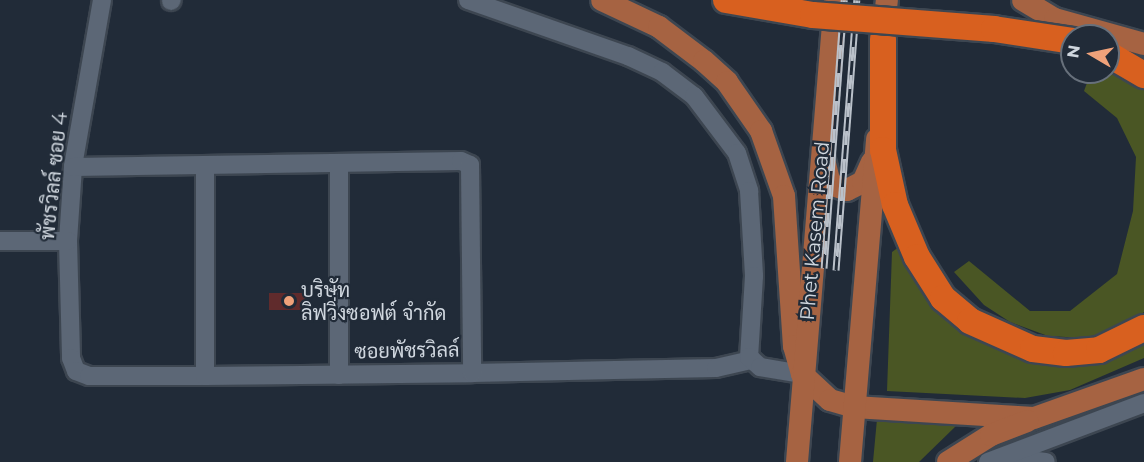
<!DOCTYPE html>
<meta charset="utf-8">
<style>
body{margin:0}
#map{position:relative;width:1144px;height:462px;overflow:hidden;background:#212b38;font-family:Montserrat,Sarabun,sans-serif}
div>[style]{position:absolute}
.green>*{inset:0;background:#4a5624}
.building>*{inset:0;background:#602b2c;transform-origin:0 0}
.roads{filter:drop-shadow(2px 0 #3d4651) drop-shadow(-2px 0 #3d4651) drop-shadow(0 2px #3d4651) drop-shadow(0 -2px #3d4651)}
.minor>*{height:18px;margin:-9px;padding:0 9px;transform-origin:9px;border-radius:9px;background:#5c6776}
.major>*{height:22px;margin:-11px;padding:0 11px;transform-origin:11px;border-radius:11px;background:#a66342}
.highway>*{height:26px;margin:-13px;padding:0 13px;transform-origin:13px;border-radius:13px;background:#d8601f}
.rail>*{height:7px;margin-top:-3.5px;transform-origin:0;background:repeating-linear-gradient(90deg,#212b38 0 14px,#bac1ca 0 28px);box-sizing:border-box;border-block:2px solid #bac1ca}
.bridges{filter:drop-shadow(2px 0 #3d4651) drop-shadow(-2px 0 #3d4651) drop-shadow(0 2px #3d4651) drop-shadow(0 -2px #3d4651)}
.highway-bridge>*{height:26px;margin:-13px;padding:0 13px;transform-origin:13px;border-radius:13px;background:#d8601f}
.dots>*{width:16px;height:16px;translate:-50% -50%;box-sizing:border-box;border:3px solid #212b38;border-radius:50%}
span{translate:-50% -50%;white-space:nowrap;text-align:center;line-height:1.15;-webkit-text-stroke:4.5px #212b38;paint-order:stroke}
.street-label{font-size:20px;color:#d0d7df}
.poi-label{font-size:20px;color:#d0d7df}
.left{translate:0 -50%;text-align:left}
.north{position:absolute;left:1060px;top:24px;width:60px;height:60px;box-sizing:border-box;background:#212b38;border:2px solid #67707b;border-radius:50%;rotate:279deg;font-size:16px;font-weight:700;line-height:24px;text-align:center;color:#d0d7df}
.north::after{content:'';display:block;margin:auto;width:21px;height:27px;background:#f0a27a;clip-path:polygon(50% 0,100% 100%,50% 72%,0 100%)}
</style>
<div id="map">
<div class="green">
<div style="clip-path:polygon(1108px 43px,1144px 51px,1144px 312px,1125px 327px,1084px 338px,1048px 336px,1010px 322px,984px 305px,954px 272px,969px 261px,1030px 311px,1070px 311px,1117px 274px,1133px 211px,1136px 157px,1117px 118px,1084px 91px,1091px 72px,1108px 72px)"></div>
<div style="clip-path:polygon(899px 247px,937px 297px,1061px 362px,1110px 359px,1144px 340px,1144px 358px,1070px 390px,1025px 398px,887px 391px,892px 252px)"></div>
<div style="clip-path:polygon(877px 419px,885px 419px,957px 425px,919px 462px,873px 462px)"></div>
</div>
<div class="building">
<div style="left:269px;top:293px;width:38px;height:17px"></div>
</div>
<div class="roads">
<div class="minor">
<div style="left:102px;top:0;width:169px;rotate:99.9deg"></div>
<div style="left:73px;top:167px;width:74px;rotate:93.9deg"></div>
<div style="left:68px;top:241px;width:117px;rotate:88.5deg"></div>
<div style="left:71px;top:358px;width:14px;rotate:69deg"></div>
<div style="left:76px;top:371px;width:14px;rotate:21deg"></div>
<div style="left:89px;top:376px;width:116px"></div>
<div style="left:205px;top:376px;width:267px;rotate:-0.6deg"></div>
<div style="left:472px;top:373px;width:244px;rotate:-1.2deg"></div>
<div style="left:716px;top:368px;width:37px;rotate:-13deg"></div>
<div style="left:468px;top:0;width:170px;rotate:19.3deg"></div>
<div style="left:628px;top:56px;width:38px;rotate:25deg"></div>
<div style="left:662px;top:72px;width:40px;rotate:37deg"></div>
<div style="left:694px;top:96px;width:71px;rotate:53deg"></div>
<div style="left:737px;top:153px;width:40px;rotate:72deg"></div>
<div style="left:749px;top:191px;width:85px;rotate:86.6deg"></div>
<div style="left:754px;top:276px;width:81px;rotate:93.5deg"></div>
<div style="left:749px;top:357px;width:15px;rotate:42deg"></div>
<div style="left:760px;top:367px;width:43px;rotate:9.5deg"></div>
<div style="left:171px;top:1px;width:1px;rotate:-45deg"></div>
<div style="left:73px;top:167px;width:388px;rotate:-0.9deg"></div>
<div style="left:461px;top:161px;width:10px;rotate:24deg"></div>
<div style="left:470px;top:165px;width:208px;rotate:89.4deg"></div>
<div style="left:0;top:241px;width:68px"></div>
<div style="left:339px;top:375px;width:211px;rotate:-90deg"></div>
<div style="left:205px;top:376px;width:210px;rotate:-90deg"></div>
<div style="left:1003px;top:457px;width:43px;rotate:6.6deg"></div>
<div style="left:988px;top:462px;width:167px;rotate:-20.7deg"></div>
</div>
<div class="major">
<div style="left:602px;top:0;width:63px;rotate:25.3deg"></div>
<div style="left:659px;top:27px;width:56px;rotate:37.1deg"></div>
<div style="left:704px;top:61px;width:31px;rotate:42deg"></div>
<div style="left:727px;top:82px;width:60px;rotate:55.2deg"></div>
<div style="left:761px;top:131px;width:69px;rotate:70.5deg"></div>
<div style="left:784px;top:196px;width:150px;rotate:86.2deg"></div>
<div style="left:794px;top:346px;width:29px;rotate:74deg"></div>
<div style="left:802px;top:374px;width:38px;rotate:43deg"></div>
<div style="left:830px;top:400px;width:25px;rotate:16deg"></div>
<div style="left:854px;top:407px;width:180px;rotate:3.5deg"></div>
<div style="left:1034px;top:418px;width:117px;rotate:-19.5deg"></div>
<div style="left:1023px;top:0;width:37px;rotate:31deg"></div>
<div style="left:1055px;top:19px;width:92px;rotate:15.7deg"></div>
<div style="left:883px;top:37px;width:37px;rotate:-84deg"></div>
<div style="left:824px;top:160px;width:25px;rotate:76deg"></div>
<div style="left:830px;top:184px;width:18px;rotate:19deg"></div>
<div style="left:847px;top:190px;width:18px;rotate:-27deg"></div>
<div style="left:863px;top:182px;width:22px;rotate:-66deg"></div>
<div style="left:797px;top:462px;width:464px;rotate:-85.3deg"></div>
<div style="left:850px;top:462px;width:324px;rotate:-85.2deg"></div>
<div style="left:948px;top:462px;width:51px;rotate:-32.1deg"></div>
<div style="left:991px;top:435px;width:39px;rotate:-21deg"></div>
</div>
<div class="highway">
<div style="left:883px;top:39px;width:111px;rotate:90deg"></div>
<div style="left:883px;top:150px;width:56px;rotate:77.7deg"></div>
<div style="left:895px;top:205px;width:56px;rotate:67.1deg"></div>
<div style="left:917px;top:257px;width:49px;rotate:57.6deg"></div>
<div style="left:943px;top:298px;width:35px;rotate:40deg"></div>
<div style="left:970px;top:321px;width:69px;rotate:24deg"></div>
<div style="left:1033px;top:349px;width:33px;rotate:7deg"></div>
<div style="left:1066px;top:353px;width:33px;rotate:-5deg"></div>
<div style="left:1099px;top:350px;width:50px;rotate:-26.1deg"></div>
<div style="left:1108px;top:54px;width:42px;rotate:30.3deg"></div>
</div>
</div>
<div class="rail">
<div style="left:824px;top:268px;width:269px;rotate:-85.7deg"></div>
<div style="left:836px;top:270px;width:271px;rotate:-85.6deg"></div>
</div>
<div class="bridges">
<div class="highway-bridge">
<div style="left:726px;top:0;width:88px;rotate:9.8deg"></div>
<div style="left:813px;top:15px;width:182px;rotate:4.4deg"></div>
<div style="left:994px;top:29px;width:79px;rotate:8.7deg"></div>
</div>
</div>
<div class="dots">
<div style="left:289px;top:301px;background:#f0a27a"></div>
</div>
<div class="street-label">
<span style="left:54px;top:176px;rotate:-84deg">พัชรวิลล์ ซอย 4</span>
<span style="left:815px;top:231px;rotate:-85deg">Phet Kasem Road</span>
<span style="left:407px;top:351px;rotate:-1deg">ซอยพัชรวิลล์</span>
</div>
<div class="poi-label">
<span class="left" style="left:301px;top:302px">บริษัท<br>ลิฟวิ่งซอฟต์ จำกัด</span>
</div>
<div class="north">N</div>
</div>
